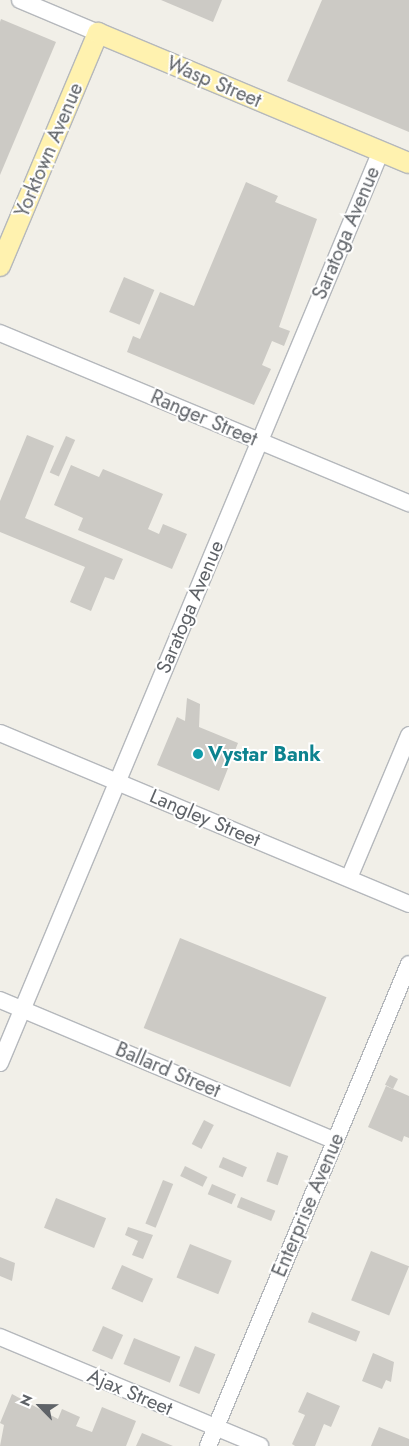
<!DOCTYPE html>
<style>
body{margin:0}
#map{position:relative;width:409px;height:1446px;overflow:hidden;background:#f1efe8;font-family:Jost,sans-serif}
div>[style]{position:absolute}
.building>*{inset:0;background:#cccac5;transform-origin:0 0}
.roads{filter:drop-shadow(1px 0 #b5b8bc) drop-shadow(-1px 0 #b5b8bc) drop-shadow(0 1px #b5b8bc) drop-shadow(0 -1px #b5b8bc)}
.minor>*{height:16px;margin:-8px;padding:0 8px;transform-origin:8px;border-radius:8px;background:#fff}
.major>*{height:20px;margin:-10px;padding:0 10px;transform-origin:10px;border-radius:10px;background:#fff2af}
.dots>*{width:14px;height:14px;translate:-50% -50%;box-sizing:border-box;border:2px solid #fff;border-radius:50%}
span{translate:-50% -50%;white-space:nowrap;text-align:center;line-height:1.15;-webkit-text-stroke:4px #fff;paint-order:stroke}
.street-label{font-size:20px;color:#5f6368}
.culture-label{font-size:20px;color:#0d838f;font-weight:700}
.left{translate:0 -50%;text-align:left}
.north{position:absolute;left:15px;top:1381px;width:50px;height:50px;-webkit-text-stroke:4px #fff;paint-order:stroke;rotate:293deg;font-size:14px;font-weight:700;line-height:20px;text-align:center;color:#5f6368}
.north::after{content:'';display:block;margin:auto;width:18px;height:22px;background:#5f6368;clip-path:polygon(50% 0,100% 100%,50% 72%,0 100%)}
</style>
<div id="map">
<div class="building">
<div style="clip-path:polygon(161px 0,222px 0,213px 22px)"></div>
<div style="clip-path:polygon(322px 0,409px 0,409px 132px,287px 81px)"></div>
<div style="clip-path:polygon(1px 19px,56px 42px,0 175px,0 22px)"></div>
<div style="clip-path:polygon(246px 182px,278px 196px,275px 202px,317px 219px,279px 327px,290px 331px,284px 346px,272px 341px,262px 365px,271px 369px,254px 405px,127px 352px,133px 336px,140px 339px,160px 292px,194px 306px)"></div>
<div style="left:124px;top:277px;width:33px;height:38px;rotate:23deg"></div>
<div style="clip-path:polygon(27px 435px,54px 446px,25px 518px,123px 559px,114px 580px,105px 577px,91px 611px,70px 602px,85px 567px,0 532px,0 501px)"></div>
<div style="left:66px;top:436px;width:10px;height:40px;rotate:24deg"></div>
<div style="clip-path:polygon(71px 465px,99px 477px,103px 469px,163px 494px,148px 529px,159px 534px,163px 524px,187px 534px,172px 569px,78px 530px,83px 518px,54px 505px)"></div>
<div style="clip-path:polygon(187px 698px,200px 704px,199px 727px,238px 743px,219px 791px,157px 765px,177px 717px,185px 721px)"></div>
<div style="left:180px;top:938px;width:158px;height:97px;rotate:22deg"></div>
<div style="left:390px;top:1075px;width:9px;height:11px;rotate:27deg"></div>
<div style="clip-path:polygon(386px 1086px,409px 1096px,409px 1138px,404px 1136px,402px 1142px,368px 1127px)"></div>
<div style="left:204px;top:1120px;width:11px;height:27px;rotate:27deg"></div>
<div style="left:277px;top:1152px;width:12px;height:31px;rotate:20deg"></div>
<div style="left:223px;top:1157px;width:26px;height:11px;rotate:23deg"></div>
<div style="left:185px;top:1166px;width:25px;height:11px;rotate:26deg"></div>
<div style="left:163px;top:1180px;width:11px;height:47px;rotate:22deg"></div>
<div style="left:212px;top:1184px;width:26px;height:11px;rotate:23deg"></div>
<div style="left:241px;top:1197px;width:37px;height:11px;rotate:22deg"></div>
<div style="left:56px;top:1198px;width:54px;height:32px;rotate:22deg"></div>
<div style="clip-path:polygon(128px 1227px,153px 1235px,143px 1259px,132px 1255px,138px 1241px,125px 1235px)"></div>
<div style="left:190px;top:1244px;width:45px;height:36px;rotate:22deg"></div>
<div style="left:371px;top:1251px;width:41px;height:53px;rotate:22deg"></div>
<div style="clip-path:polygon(0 1257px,15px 1263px,12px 1281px,0 1276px)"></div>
<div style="left:122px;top:1265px;width:34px;height:26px;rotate:24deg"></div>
<div style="left:312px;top:1312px;width:52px;height:11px;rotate:22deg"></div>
<div style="left:103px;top:1326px;width:22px;height:27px;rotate:24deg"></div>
<div style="left:134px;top:1338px;width:50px;height:28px;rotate:22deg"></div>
<div style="left:195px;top:1346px;width:22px;height:43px;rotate:22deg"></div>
<div style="clip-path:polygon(373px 1353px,394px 1362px,391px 1382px,386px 1380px,382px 1389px,362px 1381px)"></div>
<div style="clip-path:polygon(307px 1392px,340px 1406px,331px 1427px,324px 1424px,315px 1446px,295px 1446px,292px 1444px,305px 1415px,298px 1412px)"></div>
<div style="clip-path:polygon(12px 1394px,58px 1419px,62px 1409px,80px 1417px,76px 1426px,92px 1432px,102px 1407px,136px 1421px,126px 1446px,0 1446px,4px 1425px,0 1423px)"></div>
<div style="clip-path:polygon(379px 1427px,409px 1439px,409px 1446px,371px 1446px)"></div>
<div style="clip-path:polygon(142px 1433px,173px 1446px,136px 1446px)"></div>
</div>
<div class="roads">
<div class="minor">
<div style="left:20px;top:0;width:85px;rotate:22.9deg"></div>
<div style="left:0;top:333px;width:443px;rotate:22.6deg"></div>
<div style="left:0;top:733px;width:443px;rotate:22.7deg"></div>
<div style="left:349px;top:878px;width:155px;rotate:-67.2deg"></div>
<div style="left:0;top:1000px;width:363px;rotate:22.8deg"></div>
<div style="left:0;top:1063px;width:988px;rotate:-67.33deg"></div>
<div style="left:0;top:1337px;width:282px;rotate:22.7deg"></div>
<div style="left:208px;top:1446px;width:522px;rotate:-67.36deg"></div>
</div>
<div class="major">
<div style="left:0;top:266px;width:253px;rotate:-67.2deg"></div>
<div style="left:98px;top:33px;width:337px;rotate:22.7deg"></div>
</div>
</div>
<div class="dots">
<div style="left:198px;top:754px;background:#0f9aa8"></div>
</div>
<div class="street-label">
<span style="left:214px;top:82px;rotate:23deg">Wasp Street</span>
<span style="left:49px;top:150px;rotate:-67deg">Yorktown Avenue</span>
<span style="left:346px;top:233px;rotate:-67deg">Saratoga Avenue</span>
<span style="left:204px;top:418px;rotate:23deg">Ranger Street</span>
<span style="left:190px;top:607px;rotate:-67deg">Saratoga Avenue</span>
<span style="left:205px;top:818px;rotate:23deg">Langley Street</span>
<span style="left:168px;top:1070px;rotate:23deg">Ballard Street</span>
<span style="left:308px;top:1205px;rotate:-67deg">Enterprise Avenue</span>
<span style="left:130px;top:1392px;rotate:23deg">Ajax Street</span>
</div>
<div class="culture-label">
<span class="left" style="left:208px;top:754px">Vystar Bank</span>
</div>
<div class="north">N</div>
</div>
